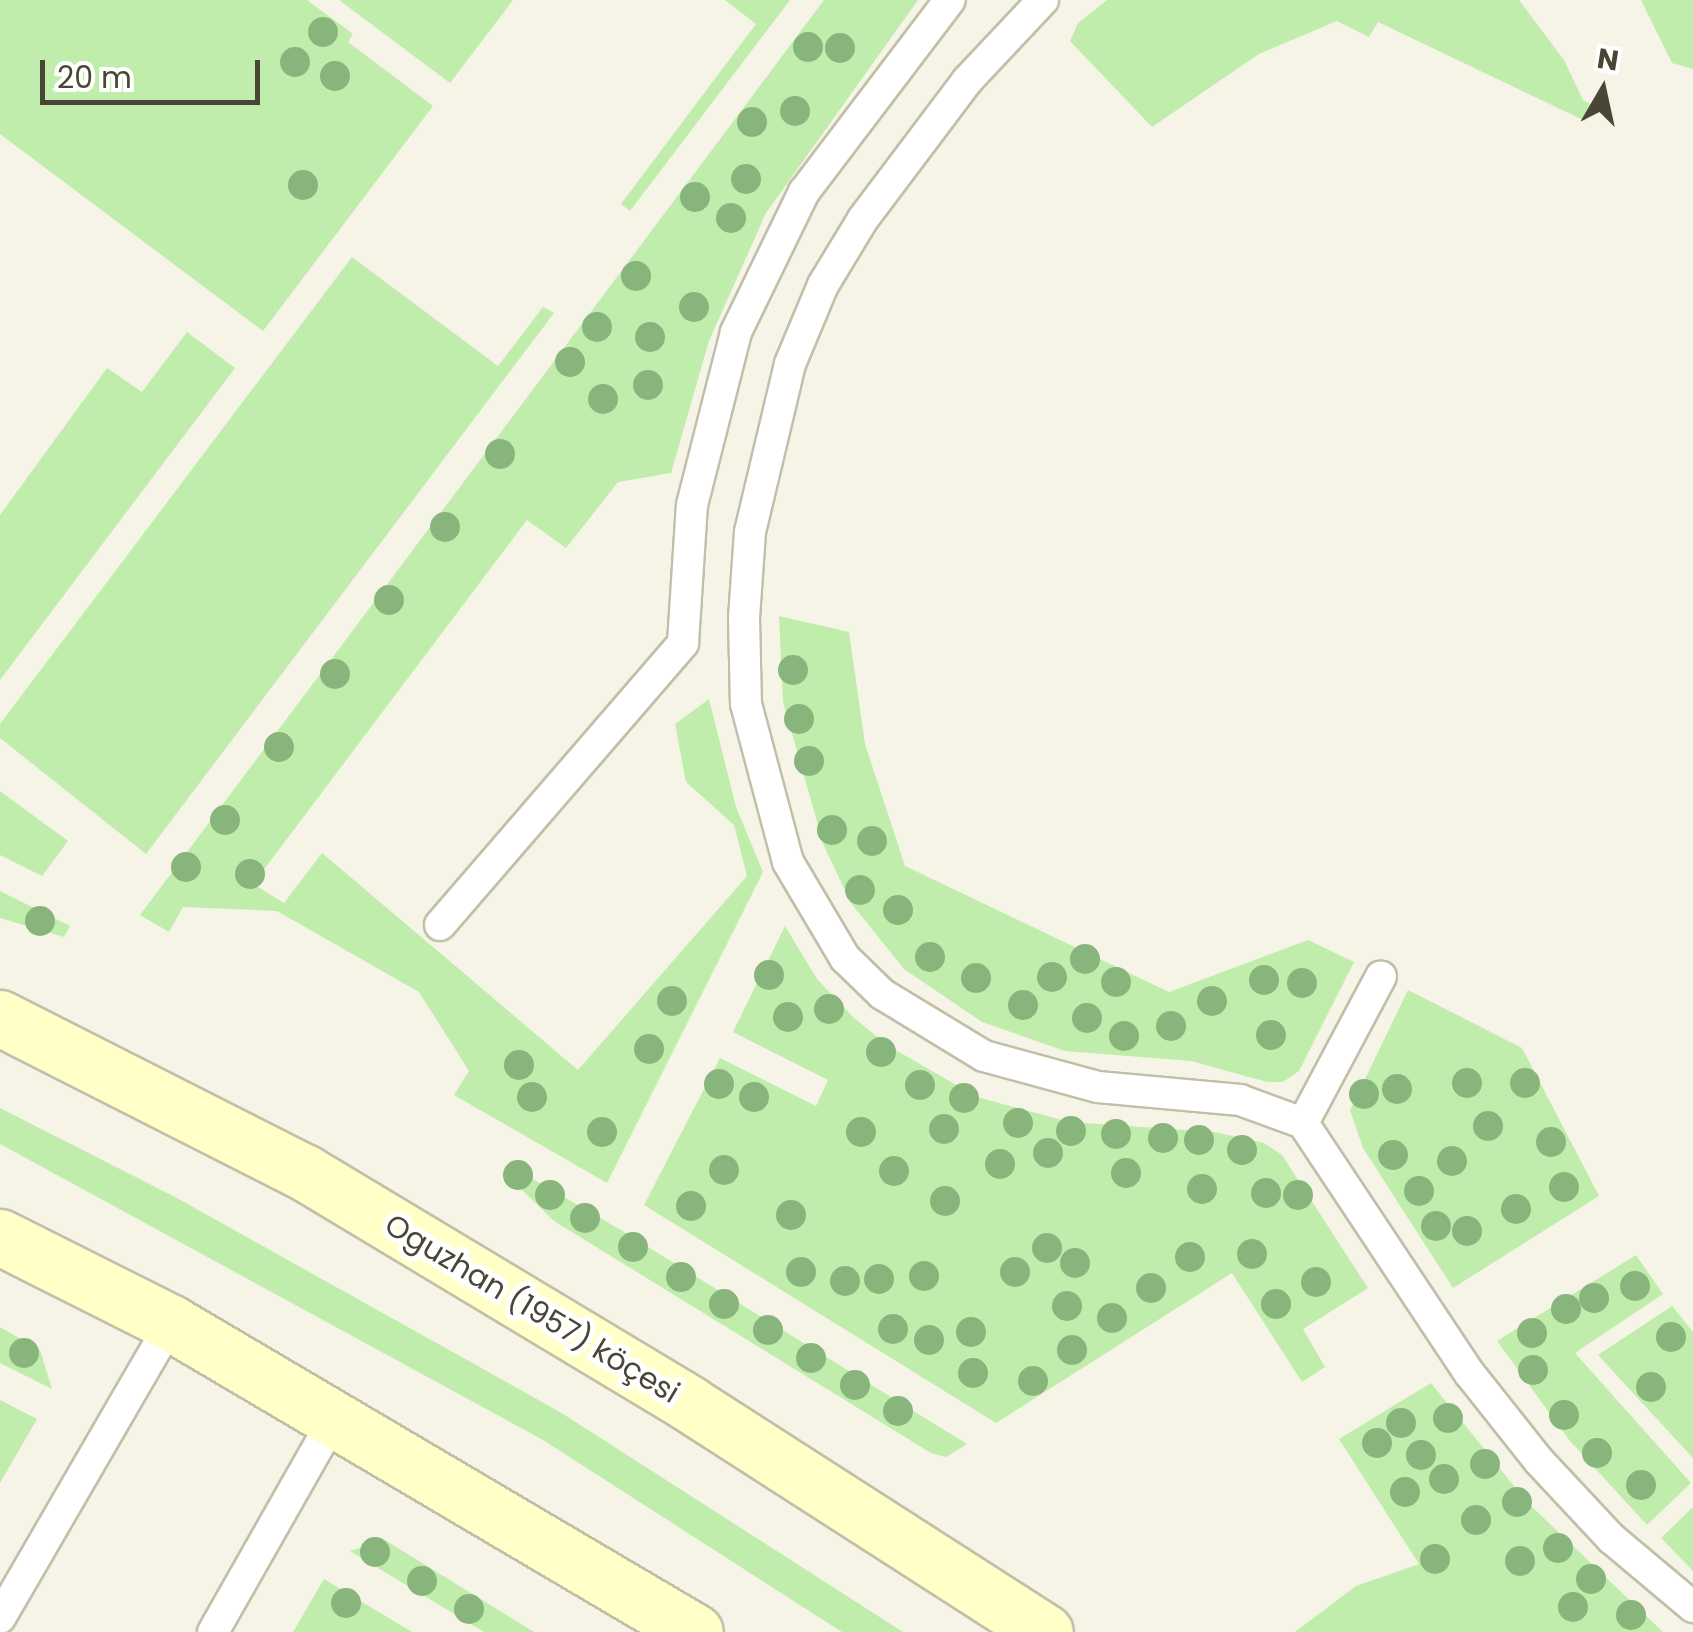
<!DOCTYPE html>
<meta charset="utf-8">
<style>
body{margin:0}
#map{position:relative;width:1693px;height:1632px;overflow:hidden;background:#f5f4e7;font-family:Poppins,sans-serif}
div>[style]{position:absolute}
.green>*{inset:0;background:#c0edac}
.roads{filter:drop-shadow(2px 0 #c2bfa8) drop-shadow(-2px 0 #c2bfa8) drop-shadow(0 2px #c2bfa8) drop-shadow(0 -2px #c2bfa8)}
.service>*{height:30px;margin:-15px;padding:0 15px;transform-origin:15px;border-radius:15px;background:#fff}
.secondary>*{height:55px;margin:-27.5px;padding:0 27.5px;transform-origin:27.5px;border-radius:27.5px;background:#ffffc7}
.trees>*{width:30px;height:30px;margin:-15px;border-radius:50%;background:#88b57b}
span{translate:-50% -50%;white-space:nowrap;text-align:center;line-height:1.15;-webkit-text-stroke:10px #fff;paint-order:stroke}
.street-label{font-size:30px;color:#494635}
.north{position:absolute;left:1553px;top:40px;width:100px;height:100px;-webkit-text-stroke:8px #fff;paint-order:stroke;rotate:9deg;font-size:28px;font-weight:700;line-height:40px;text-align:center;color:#494635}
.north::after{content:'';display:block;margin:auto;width:35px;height:45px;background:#494635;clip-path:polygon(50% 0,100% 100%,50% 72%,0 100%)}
.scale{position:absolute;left:40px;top:60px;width:220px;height:45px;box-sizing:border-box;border:5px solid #494635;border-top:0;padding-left:12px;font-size:30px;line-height:35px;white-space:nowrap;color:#494635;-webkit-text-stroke:8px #fff;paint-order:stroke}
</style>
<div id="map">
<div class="green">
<div style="clip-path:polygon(0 0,307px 0,353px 34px,348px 42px,433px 106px,263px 331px,0 134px)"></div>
<div style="clip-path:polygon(339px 0,513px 0,450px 83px)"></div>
<div style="clip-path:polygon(725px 0,790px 0,630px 211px,621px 204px,756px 24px)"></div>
<div style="clip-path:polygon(824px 0,918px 0,766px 213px,709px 341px,671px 473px,618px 482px,566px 548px,527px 520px,253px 884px,284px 903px,322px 853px,578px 1070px,747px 876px,734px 825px,686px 782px,675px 724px,709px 699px,736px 807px,763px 872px,607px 1183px,454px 1095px,469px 1071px,419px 992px,277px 911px,183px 907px,169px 932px,140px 915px)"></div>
<div style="clip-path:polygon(1107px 0,1519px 0,1564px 60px,1583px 100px,1592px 105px,1585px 121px,1378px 22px,1369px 37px,1337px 21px,1259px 54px,1152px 127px,1070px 41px,1078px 23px)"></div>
<div style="clip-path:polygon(1641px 0,1693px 0,1693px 69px,1672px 63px)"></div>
<div style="clip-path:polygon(352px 257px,498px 366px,543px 307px,554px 313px,146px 854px,0 738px,0 724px)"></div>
<div style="clip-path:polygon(187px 332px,235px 368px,0 680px,0 515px,107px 368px,142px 392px)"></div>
<div style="clip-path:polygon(779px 616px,849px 632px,865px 744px,905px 866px,1169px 992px,1308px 940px,1354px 962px,1299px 1071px,1283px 1082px,1267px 1082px,1191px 1061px,1065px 1051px,982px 1022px,904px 969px,851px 903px,824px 846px,783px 702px)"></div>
<div style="clip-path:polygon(0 791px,68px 841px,42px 876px,0 855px)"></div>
<div style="clip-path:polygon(0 891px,70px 926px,64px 937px,0 918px)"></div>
<div style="clip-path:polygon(785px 926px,817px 979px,853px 1017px,887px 1045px,977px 1097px,1069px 1122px,1215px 1132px,1264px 1143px,1282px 1155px,1368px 1288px,1303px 1329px,1325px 1367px,1302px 1382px,1232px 1273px,996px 1423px,644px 1205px,720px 1058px,816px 1106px,828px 1080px,733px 1032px)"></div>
<div style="clip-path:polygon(1408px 990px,1522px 1048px,1599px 1196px,1453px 1288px,1363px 1148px,1350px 1110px)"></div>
<div style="clip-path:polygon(0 1108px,175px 1197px,560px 1412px,903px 1632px,842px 1632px,543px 1440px,0 1144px)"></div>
<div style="clip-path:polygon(512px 1167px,619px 1229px,967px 1444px,946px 1457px,931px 1453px,554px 1221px,518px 1186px)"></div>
<div style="clip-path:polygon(1636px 1255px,1663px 1294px,1575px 1353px,1691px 1483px,1647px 1525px,1570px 1441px,1497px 1341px)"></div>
<div style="clip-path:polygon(1672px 1306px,1693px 1332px,1693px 1458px,1598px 1355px)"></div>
<div style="clip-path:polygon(0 1327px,40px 1350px,52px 1389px,0 1363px)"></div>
<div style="clip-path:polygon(1431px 1383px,1526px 1501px,1663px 1632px,1295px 1632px,1356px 1586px,1419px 1564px,1339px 1439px)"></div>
<div style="clip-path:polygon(0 1400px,37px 1419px,0 1483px)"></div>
<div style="clip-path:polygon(1693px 1507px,1693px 1571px,1661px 1538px)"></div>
<div style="clip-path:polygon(385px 1540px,534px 1632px,484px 1632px,350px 1551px)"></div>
<div style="clip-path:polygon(324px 1579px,412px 1632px,293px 1632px)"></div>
</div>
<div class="roads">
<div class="service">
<div style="left:1043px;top:0;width:111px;rotate:133.2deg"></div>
<div style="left:967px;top:81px;width:173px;rotate:127deg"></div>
<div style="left:863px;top:219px;width:77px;rotate:121.2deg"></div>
<div style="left:823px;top:285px;width:86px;rotate:112.7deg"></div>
<div style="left:790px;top:364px;width:173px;rotate:103.4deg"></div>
<div style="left:750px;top:532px;width:86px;rotate:94deg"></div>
<div style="left:744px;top:618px;width:86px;rotate:88.7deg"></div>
<div style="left:746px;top:704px;width:163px;rotate:75.1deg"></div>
<div style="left:788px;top:862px;width:112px;rotate:59.3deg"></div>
<div style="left:845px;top:958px;width:52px;rotate:44.2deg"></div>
<div style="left:882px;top:994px;width:119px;rotate:31.3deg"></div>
<div style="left:984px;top:1056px;width:118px;rotate:15.2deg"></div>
<div style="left:1098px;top:1087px;width:143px;rotate:5.2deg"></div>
<div style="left:1240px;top:1100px;width:67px;rotate:20.1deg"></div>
<div style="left:1303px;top:1123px;width:301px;rotate:56.4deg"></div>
<div style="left:1470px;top:1374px;width:111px;rotate:51.6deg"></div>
<div style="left:1539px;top:1461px;width:107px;rotate:46.9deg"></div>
<div style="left:1612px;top:1539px;width:106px;rotate:40deg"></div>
<div style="left:440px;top:925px;width:372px;rotate:-49.2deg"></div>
<div style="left:683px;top:643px;width:138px;rotate:-86.3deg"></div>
<div style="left:692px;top:505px;width:179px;rotate:-75.7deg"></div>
<div style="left:736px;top:332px;width:156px;rotate:-64.1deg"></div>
<div style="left:804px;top:192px;width:241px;rotate:-52.8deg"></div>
<div style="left:1303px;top:1123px;width:166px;rotate:-62deg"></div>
<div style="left:0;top:1618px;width:341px;rotate:-59.9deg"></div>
<div style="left:213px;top:1632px;width:247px;rotate:-60.4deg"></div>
</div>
<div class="secondary">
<div style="left:0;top:1018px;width:341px;rotate:26.9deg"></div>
<div style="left:304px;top:1172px;width:448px;rotate:31deg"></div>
<div style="left:688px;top:1403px;width:424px;rotate:32.7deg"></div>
<div style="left:0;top:1237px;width:191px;rotate:26.7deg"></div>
<div style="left:171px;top:1323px;width:608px;rotate:30.53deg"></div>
</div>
</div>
<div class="trees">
<div style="left:323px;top:32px"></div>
<div style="left:808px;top:47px"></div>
<div style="left:840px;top:48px"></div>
<div style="left:295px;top:62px"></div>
<div style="left:335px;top:76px"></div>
<div style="left:795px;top:111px"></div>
<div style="left:752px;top:122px"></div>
<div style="left:746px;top:179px"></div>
<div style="left:303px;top:185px"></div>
<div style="left:695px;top:197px"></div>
<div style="left:731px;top:218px"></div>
<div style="left:636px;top:276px"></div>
<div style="left:694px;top:307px"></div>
<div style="left:597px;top:327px"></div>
<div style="left:650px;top:337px"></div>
<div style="left:570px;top:362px"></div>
<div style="left:648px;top:385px"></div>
<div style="left:603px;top:399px"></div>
<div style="left:500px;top:454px"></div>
<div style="left:445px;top:527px"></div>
<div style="left:389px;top:600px"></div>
<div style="left:793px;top:670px"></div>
<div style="left:335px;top:674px"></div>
<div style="left:799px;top:719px"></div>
<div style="left:279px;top:747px"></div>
<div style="left:809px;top:761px"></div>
<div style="left:225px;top:820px"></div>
<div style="left:832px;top:830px"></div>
<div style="left:872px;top:841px"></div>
<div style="left:186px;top:867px"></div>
<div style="left:250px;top:874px"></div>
<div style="left:860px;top:890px"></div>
<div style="left:898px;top:910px"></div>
<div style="left:40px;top:921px"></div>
<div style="left:930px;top:957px"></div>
<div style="left:1085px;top:959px"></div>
<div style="left:769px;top:975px"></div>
<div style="left:1052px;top:977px"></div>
<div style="left:976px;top:978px"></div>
<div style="left:1264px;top:980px"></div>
<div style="left:1116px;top:982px"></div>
<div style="left:1302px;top:983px"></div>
<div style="left:672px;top:1001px"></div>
<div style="left:1212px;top:1001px"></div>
<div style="left:1023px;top:1005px"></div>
<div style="left:829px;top:1009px"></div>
<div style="left:788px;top:1017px"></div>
<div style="left:1087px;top:1018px"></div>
<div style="left:1171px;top:1026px"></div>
<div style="left:1271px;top:1035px"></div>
<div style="left:1124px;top:1036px"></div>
<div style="left:649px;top:1049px"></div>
<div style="left:881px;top:1052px"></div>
<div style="left:519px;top:1065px"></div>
<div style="left:1467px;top:1083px"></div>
<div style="left:1525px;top:1083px"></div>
<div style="left:719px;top:1084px"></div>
<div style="left:920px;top:1085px"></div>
<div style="left:1397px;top:1089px"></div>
<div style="left:1364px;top:1094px"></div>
<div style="left:532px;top:1097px"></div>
<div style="left:754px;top:1097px"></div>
<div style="left:964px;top:1098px"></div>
<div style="left:1018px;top:1123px"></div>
<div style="left:1488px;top:1126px"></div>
<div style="left:944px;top:1129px"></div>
<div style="left:1071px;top:1131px"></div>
<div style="left:602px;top:1132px"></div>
<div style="left:861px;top:1132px"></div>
<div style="left:1116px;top:1134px"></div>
<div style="left:1163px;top:1138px"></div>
<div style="left:1199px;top:1140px"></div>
<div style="left:1551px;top:1142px"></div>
<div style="left:1242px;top:1150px"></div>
<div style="left:1048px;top:1153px"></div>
<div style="left:1393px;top:1155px"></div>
<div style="left:1452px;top:1161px"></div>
<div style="left:1000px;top:1164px"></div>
<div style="left:724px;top:1170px"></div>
<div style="left:894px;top:1171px"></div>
<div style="left:1126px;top:1173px"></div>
<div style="left:518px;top:1175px"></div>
<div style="left:1564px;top:1187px"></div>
<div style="left:1202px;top:1189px"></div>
<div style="left:1419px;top:1191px"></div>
<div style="left:1266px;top:1193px"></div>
<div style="left:550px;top:1195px"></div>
<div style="left:1298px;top:1195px"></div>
<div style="left:945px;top:1201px"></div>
<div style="left:691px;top:1206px"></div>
<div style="left:1516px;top:1209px"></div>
<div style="left:791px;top:1215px"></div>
<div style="left:585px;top:1218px"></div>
<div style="left:1436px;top:1226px"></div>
<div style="left:1467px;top:1231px"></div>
<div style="left:633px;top:1247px"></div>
<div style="left:1047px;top:1248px"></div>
<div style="left:1252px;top:1254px"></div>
<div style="left:1190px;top:1257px"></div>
<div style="left:1075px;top:1263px"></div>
<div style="left:801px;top:1272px"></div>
<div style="left:1015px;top:1272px"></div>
<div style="left:924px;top:1276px"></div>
<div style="left:681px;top:1277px"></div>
<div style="left:879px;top:1279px"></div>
<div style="left:845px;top:1281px"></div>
<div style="left:1316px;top:1282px"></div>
<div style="left:1635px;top:1286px"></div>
<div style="left:1151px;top:1288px"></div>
<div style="left:1594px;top:1298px"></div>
<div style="left:724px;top:1304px"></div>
<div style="left:1276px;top:1304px"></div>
<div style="left:1067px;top:1306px"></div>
<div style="left:1566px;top:1309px"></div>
<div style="left:1112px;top:1318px"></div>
<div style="left:893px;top:1329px"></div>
<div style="left:768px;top:1330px"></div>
<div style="left:971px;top:1332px"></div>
<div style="left:1532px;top:1333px"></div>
<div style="left:1671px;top:1337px"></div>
<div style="left:929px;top:1340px"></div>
<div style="left:1072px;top:1350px"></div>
<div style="left:24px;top:1353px"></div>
<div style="left:811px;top:1358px"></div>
<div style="left:1533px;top:1370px"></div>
<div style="left:973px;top:1373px"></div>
<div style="left:1033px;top:1381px"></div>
<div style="left:855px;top:1385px"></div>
<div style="left:1651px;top:1387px"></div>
<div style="left:898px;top:1411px"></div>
<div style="left:1564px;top:1415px"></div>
<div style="left:1448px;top:1418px"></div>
<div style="left:1401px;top:1423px"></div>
<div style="left:1377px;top:1443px"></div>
<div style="left:1597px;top:1453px"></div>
<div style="left:1421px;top:1455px"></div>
<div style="left:1485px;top:1464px"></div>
<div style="left:1444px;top:1479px"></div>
<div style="left:1641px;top:1485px"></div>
<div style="left:1405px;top:1492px"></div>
<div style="left:1517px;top:1502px"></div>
<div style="left:1476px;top:1520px"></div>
<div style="left:1558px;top:1548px"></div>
<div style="left:375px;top:1552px"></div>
<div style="left:1435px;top:1559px"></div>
<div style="left:1520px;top:1561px"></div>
<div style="left:1591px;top:1579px"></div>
<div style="left:422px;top:1581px"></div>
<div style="left:346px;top:1603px"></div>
<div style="left:1573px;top:1607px"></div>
<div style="left:469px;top:1609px"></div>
<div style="left:1631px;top:1615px"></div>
</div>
<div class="street-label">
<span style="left:532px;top:1309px;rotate:31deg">Oguzhan (1957) köçesi</span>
</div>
<div class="north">N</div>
<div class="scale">20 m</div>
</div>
